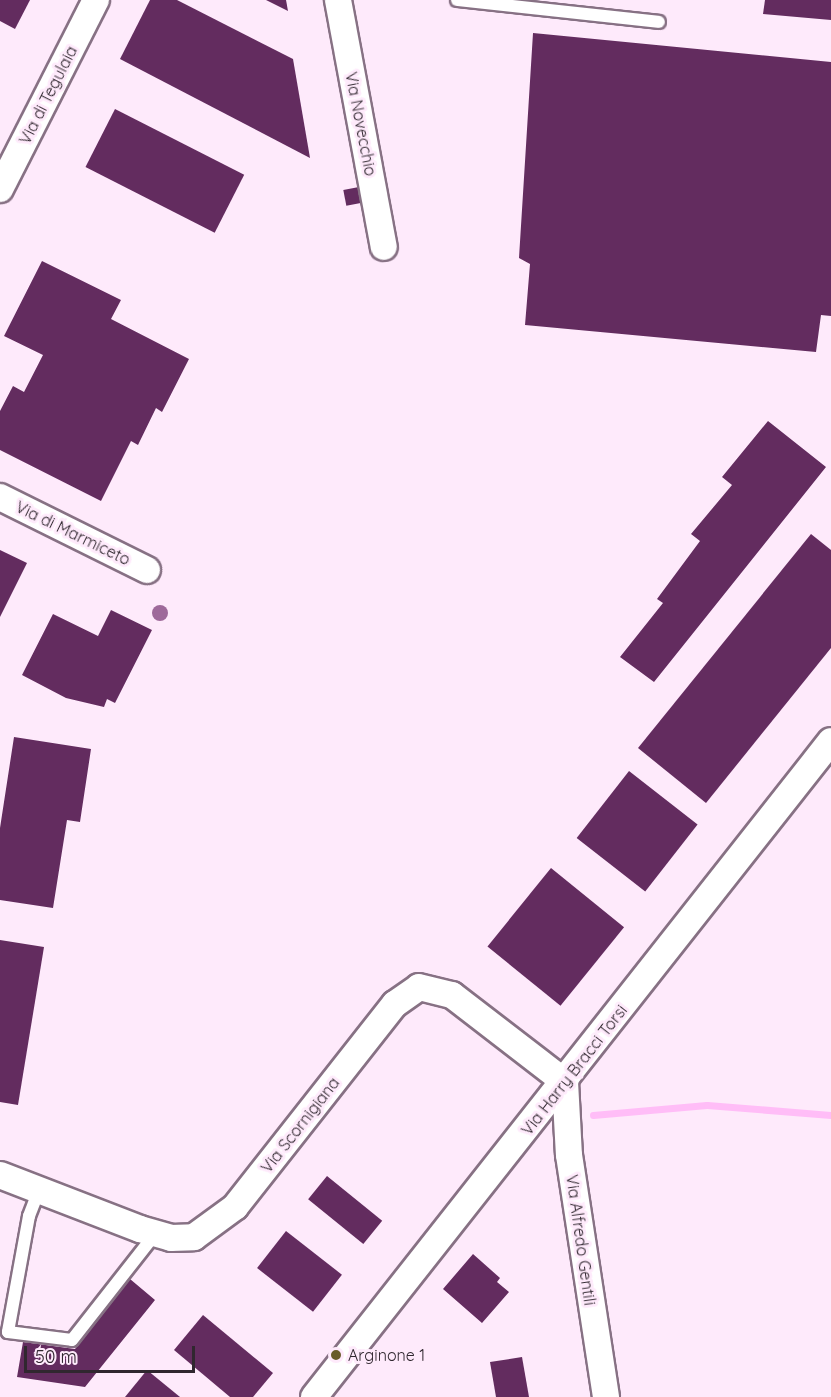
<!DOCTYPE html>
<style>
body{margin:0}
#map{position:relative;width:831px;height:1397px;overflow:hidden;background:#feeafb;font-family:Quicksand,sans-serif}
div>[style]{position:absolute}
.stream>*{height:7px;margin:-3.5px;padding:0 3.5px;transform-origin:3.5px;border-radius:3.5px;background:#ffbdf7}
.building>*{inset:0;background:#632c5f;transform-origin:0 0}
.roads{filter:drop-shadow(2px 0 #877184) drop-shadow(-2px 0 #877184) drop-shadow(0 2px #877184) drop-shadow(0 -2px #877184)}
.service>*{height:12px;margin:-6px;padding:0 6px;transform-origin:6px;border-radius:6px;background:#fff}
.minor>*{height:26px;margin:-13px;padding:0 13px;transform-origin:13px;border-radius:13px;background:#fff}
.trees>*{width:16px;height:16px;margin:-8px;border-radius:50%;background:#9e699a}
.dots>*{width:16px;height:16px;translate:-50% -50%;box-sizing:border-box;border:3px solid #feeafb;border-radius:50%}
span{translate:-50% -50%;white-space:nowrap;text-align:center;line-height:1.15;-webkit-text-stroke:6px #feeafb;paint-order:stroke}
.street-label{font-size:16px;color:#30272f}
.poi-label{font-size:16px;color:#30272f}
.left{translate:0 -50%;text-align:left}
.scale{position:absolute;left:24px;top:1346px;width:171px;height:27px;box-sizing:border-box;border:3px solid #30272f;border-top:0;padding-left:8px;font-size:18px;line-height:21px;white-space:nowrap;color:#30272f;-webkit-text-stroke:4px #feeafb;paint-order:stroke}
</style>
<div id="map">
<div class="stream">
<div style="left:593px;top:1115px;width:114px;rotate:-5deg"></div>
<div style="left:707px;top:1105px;width:124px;rotate:4.6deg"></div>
</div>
<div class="building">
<div style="clip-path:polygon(0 0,30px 0,15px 29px,0 21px)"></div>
<div style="clip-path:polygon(150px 0,177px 0,293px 59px,310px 158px,120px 59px)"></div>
<div style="clip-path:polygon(266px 0,286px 0,288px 11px)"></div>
<div style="clip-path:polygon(765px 0,831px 0,831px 20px,763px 14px)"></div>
<div style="clip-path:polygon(533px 33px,831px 62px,831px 316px,821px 315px,816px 352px,525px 325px,530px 264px,519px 258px)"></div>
<div style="left:115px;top:109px;width:145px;height:65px;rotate:27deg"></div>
<div style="left:359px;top:187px;width:16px;height:16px;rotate:79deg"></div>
<div style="clip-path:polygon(42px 261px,121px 300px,111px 319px,189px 359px,162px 412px,156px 408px,138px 445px,131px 441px,101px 501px,0 450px,0 411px,13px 386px,24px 392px,43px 355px,4px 336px)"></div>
<div style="clip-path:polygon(768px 421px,826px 467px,654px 682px,620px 657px,663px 603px,657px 599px,700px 541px,691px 534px,732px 485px,722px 477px)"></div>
<div style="clip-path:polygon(811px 534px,831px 550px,831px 648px,706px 803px,638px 748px)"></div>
<div style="clip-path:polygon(0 550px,27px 563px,0 617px)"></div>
<div style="clip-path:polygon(111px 610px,152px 630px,115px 703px,107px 699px,104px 707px,66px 698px,22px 675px,53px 614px,98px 636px)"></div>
<div style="clip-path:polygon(14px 737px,91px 749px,80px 822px,67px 820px,53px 908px,0 900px,0 828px)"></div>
<div style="left:629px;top:771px;width:87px;height:85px;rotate:38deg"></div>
<div style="left:551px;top:868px;width:94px;height:101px;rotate:39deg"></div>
<div style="clip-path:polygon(0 940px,44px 947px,18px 1105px,0 1102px)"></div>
<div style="left:327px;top:1176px;width:71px;height:30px;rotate:39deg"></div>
<div style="left:286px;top:1231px;width:71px;height:47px;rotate:38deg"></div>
<div style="clip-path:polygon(473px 1254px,500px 1278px,497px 1282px,509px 1292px,482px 1323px,443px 1289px)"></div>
<div style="clip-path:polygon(130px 1279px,155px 1300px,85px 1387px,17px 1377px,23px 1342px,75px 1349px)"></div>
<div style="clip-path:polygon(203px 1315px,273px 1373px,253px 1397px,230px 1397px,174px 1350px)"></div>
<div style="clip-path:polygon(522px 1357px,529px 1397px,496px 1397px,490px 1362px)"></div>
<div style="clip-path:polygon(147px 1370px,180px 1397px,125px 1397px)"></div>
</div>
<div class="roads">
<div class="service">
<div style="left:457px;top:0;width:203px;rotate:6.2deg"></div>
<div style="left:39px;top:1190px;width:28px;rotate:111deg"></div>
<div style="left:29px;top:1216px;width:118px;rotate:100.3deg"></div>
<div style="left:8px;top:1332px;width:64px;rotate:7.1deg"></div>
<div style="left:72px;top:1340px;width:136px;rotate:-51.9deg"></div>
</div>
<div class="minor">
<div style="left:338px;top:0;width:251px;rotate:79.5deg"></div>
<div style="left:0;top:189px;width:212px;rotate:-63.1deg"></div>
<div style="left:0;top:497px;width:164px;rotate:26.4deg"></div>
<div style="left:565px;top:1082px;width:73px;rotate:86.9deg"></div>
<div style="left:569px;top:1155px;width:245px;rotate:81.3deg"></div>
<div style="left:0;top:1175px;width:150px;rotate:21.1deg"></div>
<div style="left:140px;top:1229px;width:32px;rotate:16deg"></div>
<div style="left:171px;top:1238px;width:23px;rotate:-2deg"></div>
<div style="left:194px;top:1237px;width:51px;rotate:-36.2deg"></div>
<div style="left:235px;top:1207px;width:258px;rotate:-51.8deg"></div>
<div style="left:395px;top:1004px;width:29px;rotate:-35deg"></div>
<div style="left:419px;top:987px;width:34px;rotate:14deg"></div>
<div style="left:452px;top:995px;width:143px;rotate:37.6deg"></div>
<div style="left:314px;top:1397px;width:835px;rotate:-51.76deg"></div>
</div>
</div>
<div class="trees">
<div style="left:160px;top:613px"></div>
</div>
<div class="dots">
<div style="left:336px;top:1355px;background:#695c29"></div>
</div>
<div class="street-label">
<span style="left:48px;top:95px;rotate:-63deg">Via di Tegulaia</span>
<span style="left:361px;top:124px;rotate:79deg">Via Novecchio</span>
<span style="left:73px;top:533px;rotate:26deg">Via di Marmiceto</span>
<span style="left:574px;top:1070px;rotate:-52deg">Via Harry Bracci Torsi</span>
<span style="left:300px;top:1125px;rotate:-52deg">Via Scornigiana</span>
<span style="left:581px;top:1240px;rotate:82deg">Via Alfredo Gentili</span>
</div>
<div class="poi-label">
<span class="left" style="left:348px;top:1355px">Arginone 1</span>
</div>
<div class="scale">50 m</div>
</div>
